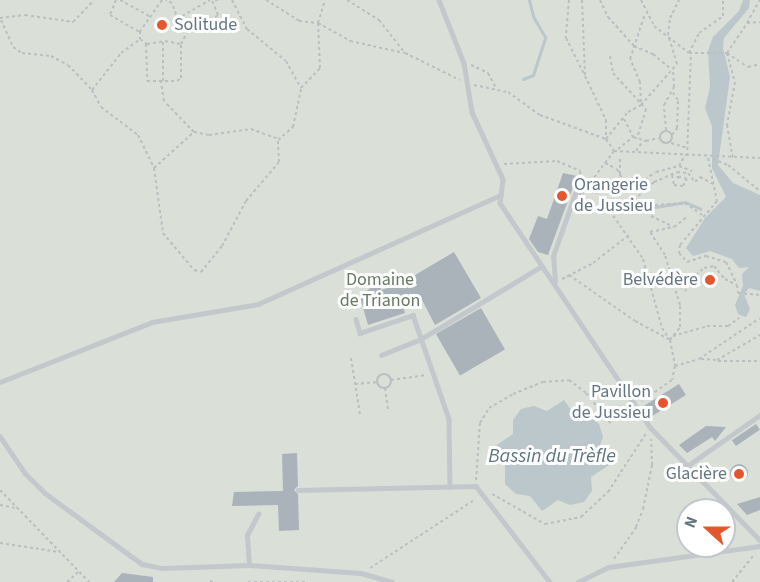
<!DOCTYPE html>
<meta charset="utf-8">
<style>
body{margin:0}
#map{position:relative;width:760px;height:582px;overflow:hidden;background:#fafaf8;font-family:"Source Sans 3",sans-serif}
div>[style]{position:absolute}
.green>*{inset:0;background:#dadfd7}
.water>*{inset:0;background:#bbc7cb}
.stream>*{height:3px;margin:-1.5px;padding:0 1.5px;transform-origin:1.5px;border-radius:1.5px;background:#bbc7cb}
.building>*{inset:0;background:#aab3b9;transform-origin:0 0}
.round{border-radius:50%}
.path>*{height:2px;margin-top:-1px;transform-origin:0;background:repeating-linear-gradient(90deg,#bbbfc2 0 3px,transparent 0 6px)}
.path>.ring{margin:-1px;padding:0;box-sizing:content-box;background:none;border:2px solid #bbbfc2;border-radius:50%}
.lane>*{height:4.5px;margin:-2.25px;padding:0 2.25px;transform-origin:2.25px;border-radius:2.25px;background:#c3c8cc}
.dots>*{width:16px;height:16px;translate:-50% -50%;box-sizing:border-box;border:3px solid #fff;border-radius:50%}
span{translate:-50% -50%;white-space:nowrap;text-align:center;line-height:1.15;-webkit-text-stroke:6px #fff;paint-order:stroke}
.poi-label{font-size:18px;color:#657683}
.left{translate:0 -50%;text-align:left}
.right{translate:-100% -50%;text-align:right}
.park-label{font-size:18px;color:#687a64}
.water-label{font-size:20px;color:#60757c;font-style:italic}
.north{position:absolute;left:676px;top:498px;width:60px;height:60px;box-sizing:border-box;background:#fff;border:2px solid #c1c8cd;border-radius:50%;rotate:291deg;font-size:16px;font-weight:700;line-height:24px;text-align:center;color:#657683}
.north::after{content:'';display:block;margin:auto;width:21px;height:27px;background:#e4572e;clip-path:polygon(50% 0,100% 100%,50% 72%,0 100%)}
</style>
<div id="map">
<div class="green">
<div style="clip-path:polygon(evenodd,0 0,760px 0,760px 582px,0 582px,0 0,688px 510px,724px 510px,724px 546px,688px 546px,688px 510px)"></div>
</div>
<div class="water">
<div style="clip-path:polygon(743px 0,750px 0,749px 8px,724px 38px,723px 48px,730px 77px,718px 165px,733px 183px,760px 195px,760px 291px,749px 288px,744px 294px,750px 309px,746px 317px,738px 314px,735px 305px,743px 286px,742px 274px,749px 267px,739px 268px,732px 259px,710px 251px,693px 256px,686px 248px,705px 218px,726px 197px,712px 168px,712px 126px,705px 108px,710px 87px,708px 51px,713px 37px,739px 11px)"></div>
<div style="clip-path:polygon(564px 400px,575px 415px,588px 416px,599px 424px,603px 437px,598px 450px,609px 465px,591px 477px,592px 491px,584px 502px,570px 505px,558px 500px,542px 511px,530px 496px,516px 494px,505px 484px,505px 463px,494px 447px,513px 434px,513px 420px,521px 409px,534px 406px,547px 411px)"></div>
</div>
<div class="stream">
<div style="left:523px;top:79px;width:11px;rotate:-22deg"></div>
<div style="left:533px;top:75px;width:40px;rotate:-72deg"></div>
<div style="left:545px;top:37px;width:24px;rotate:-120deg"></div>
<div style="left:533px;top:16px;width:16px;rotate:-104deg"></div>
<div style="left:655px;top:207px;width:30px;rotate:-9deg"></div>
<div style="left:685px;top:202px;width:17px;rotate:24deg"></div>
</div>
<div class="building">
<div style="clip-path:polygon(563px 173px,577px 176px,548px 255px,538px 252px,529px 239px,538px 216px,547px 219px)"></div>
<div style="clip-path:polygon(454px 252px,481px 298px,435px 325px,422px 300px,403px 306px,405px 313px,368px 325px,360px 297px,378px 281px,381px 290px,411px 281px,410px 278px)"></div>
<div style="left:481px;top:308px;width:48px;height:52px;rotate:60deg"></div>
<div style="left:679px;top:384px;width:13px;height:41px;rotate:58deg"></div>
<div style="left:756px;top:424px;width:7px;height:29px;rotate:56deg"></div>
<div style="clip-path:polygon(706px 426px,726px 427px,715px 441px,712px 437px,687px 453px,679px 445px)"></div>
<div style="clip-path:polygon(297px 453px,298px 486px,294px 490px,298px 494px,299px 530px,279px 531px,278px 505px,232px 506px,234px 492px,283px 491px,282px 454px)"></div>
<div class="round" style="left:730px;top:464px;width:18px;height:18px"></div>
<div style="clip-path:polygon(760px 497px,760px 510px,747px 515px,737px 504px)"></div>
<div style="clip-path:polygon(122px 573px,153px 577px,153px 582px,114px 582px)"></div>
</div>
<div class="path">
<div style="left:116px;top:0;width:16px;rotate:112deg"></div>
<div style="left:110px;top:15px;width:34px;rotate:30deg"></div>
<div style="left:120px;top:0;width:35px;rotate:29deg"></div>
<div style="left:162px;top:0;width:38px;rotate:125deg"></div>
<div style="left:140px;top:31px;width:8px;rotate:90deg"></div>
<div style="left:140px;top:39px;width:9px;rotate:36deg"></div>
<div style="left:147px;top:44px;width:18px;rotate:-9deg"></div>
<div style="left:165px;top:41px;width:16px;rotate:11deg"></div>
<div style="left:181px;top:44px;width:15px;rotate:-62deg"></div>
<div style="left:188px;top:31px;width:15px;rotate:-132deg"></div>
<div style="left:178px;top:20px;width:18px;rotate:-109deg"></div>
<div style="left:172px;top:3px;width:7px;rotate:-153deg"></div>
<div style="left:215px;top:0;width:3px"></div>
<div style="left:232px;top:0;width:33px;rotate:63deg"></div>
<div style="left:247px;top:29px;width:50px;rotate:39.4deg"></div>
<div style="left:286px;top:61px;width:31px;rotate:61deg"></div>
<div style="left:266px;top:0;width:39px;rotate:32deg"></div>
<div style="left:299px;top:21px;width:19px;rotate:6deg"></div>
<div style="left:318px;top:23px;width:37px;rotate:29deg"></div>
<div style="left:350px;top:41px;width:56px;rotate:12.3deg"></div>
<div style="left:405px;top:53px;width:61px;rotate:26.1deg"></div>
<div style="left:347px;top:0;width:38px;rotate:32deg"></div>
<div style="left:379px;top:20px;width:42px;rotate:51.8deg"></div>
<div style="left:569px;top:0;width:38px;rotate:95deg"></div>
<div style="left:566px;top:38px;width:42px;rotate:63.4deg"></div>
<div style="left:582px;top:0;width:76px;rotate:87.7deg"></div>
<div style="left:585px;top:76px;width:49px;rotate:64.5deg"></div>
<div style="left:606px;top:120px;width:19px;rotate:90deg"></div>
<div style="left:600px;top:0;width:19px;rotate:65deg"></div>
<div style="left:608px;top:17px;width:39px;rotate:48deg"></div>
<div style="left:634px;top:46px;width:21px;rotate:23deg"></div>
<div style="left:653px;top:54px;width:23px;rotate:40deg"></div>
<div style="left:641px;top:0;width:29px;rotate:63deg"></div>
<div style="left:654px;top:26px;width:44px;rotate:37.6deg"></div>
<div style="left:689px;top:53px;width:38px"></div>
<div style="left:727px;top:53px;width:36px;rotate:-56deg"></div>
<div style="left:747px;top:23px;width:13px;rotate:-4deg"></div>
<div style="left:0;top:18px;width:25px;rotate:-7deg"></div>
<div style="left:25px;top:15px;width:49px;rotate:8.3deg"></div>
<div style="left:73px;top:22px;width:30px;rotate:-46deg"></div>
<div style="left:177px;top:19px;width:38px;rotate:-30deg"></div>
<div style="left:1px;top:20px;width:30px;rotate:66deg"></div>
<div style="left:13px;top:47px;width:11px;rotate:34deg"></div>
<div style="left:22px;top:53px;width:29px;rotate:6deg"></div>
<div style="left:51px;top:56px;width:19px;rotate:28deg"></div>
<div style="left:68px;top:65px;width:35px;rotate:46deg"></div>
<div style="left:92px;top:90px;width:19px;rotate:62deg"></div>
<div style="left:101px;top:107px;width:46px;rotate:37.1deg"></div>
<div style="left:138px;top:135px;width:37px;rotate:64deg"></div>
<div style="left:154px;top:168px;width:66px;rotate:82.1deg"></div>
<div style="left:163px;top:233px;width:48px;rotate:50deg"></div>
<div style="left:194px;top:270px;width:7px;rotate:16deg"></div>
<div style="left:201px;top:272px;width:33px;rotate:-51deg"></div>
<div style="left:222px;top:246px;width:51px;rotate:-61.9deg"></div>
<div style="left:246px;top:201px;width:51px;rotate:-49.8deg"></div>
<div style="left:279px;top:162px;width:22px;rotate:-93deg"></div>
<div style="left:278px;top:140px;width:20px;rotate:-41deg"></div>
<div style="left:293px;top:127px;width:40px;rotate:-78deg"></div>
<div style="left:301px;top:88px;width:28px;rotate:-46deg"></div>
<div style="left:320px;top:68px;width:45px;rotate:-92.5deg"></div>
<div style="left:318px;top:23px;width:24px;rotate:-73deg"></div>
<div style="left:747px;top:23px;width:26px;rotate:-61deg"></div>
<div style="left:189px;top:32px;width:34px;rotate:-30deg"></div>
<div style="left:218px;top:15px;width:16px;rotate:-112deg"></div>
<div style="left:146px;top:44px;width:37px;rotate:88deg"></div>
<div style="left:147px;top:81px;width:30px"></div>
<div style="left:177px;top:81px;width:5px;rotate:-37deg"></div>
<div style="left:181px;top:78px;width:34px;rotate:-90deg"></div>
<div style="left:689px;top:53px;width:22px;rotate:-63deg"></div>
<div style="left:699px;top:33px;width:29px;rotate:-35deg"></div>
<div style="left:723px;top:16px;width:16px;rotate:-90deg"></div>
<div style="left:727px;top:53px;width:30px;rotate:75deg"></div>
<div style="left:735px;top:82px;width:44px;rotate:100.5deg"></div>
<div style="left:727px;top:125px;width:35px;rotate:80deg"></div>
<div style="left:727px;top:53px;width:25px;rotate:34deg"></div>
<div style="left:748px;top:67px;width:12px;rotate:-14deg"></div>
<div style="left:610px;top:56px;width:17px;rotate:80deg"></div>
<div style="left:613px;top:73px;width:49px;rotate:47.5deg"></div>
<div style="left:646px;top:109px;width:31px;rotate:107deg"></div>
<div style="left:471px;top:65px;width:19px;rotate:25deg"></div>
<div style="left:488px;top:73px;width:17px;rotate:62deg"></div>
<div style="left:163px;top:81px;width:39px;rotate:-90deg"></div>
<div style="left:474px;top:85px;width:35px;rotate:12deg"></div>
<div style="left:508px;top:92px;width:39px;rotate:36deg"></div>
<div style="left:540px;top:115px;width:70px;rotate:20deg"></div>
<div style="left:606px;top:139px;width:14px;rotate:56deg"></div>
<div style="left:614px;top:151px;width:38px;rotate:127deg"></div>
<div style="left:92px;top:90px;width:47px;rotate:-51.9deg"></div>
<div style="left:121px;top:53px;width:24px;rotate:-36deg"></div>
<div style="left:641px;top:102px;width:20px;rotate:-93deg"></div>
<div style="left:640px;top:82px;width:25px;rotate:-113deg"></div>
<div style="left:630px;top:59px;width:47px;rotate:-71.6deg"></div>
<div style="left:624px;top:119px;width:20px;rotate:63deg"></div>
<div style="left:666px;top:130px;width:25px;rotate:-95deg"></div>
<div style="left:664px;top:105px;width:21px;rotate:-61deg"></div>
<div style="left:674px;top:87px;width:19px;rotate:-93deg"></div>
<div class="ring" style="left:660px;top:131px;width:10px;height:10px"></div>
<div style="left:194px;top:132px;width:15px;rotate:11deg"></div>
<div style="left:209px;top:135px;width:42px;rotate:-8.1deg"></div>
<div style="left:251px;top:129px;width:29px;rotate:20deg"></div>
<div style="left:672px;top:135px;width:9px;rotate:-54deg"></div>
<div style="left:677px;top:128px;width:28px;rotate:-88deg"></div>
<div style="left:678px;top:100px;width:11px;rotate:-124deg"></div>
<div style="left:606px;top:139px;width:35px;rotate:-51deg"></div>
<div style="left:628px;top:112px;width:15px;rotate:-28deg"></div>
<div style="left:641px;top:105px;width:55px;rotate:-48.7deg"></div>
<div style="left:677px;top:64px;width:30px;rotate:-107deg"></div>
<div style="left:668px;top:35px;width:17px;rotate:-83deg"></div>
<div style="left:670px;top:18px;width:20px;rotate:-63deg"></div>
<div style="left:671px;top:143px;width:17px;rotate:17deg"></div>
<div style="left:618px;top:149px;width:19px;rotate:-39deg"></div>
<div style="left:633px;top:137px;width:14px;rotate:17deg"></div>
<div style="left:646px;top:141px;width:13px;rotate:-13deg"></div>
<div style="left:614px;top:151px;width:146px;rotate:2.7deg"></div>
<div style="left:636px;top:151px;width:12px;rotate:-55deg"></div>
<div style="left:687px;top:156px;width:103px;rotate:-87.8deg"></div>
<div style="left:708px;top:158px;width:44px;rotate:78.2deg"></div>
<div style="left:717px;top:201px;width:57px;rotate:130.1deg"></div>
<div style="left:680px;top:245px;width:8px;rotate:97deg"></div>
<div style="left:679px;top:253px;width:12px;rotate:48deg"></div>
<div style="left:687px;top:262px;width:20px;rotate:-18deg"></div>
<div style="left:706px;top:256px;width:21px;rotate:17deg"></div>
<div style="left:726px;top:262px;width:25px;rotate:64deg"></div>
<div style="left:713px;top:159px;width:16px;rotate:22deg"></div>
<div style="left:728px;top:165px;width:41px;rotate:39.1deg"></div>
<div style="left:605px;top:163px;width:13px;rotate:27deg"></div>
<div style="left:617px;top:169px;width:18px;rotate:63deg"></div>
<div style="left:625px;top:185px;width:15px;rotate:-8deg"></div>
<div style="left:640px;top:183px;width:19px;rotate:-35deg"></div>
<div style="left:656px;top:172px;width:24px;rotate:-15deg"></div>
<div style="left:679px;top:166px;width:13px;rotate:-61deg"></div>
<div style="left:504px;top:164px;width:53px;rotate:-3.2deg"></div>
<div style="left:557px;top:161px;width:25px;rotate:23deg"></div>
<div style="left:580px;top:171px;width:12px;rotate:81deg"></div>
<div style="left:679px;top:166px;width:14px;rotate:21deg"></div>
<div style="left:154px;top:168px;width:54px;rotate:-42deg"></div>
<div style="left:194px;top:132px;width:43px;rotate:-134.1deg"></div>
<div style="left:164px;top:101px;width:20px;rotate:-99deg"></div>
<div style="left:620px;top:174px;width:15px;rotate:-90deg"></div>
<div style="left:672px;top:175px;width:10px;rotate:79deg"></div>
<div style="left:674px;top:185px;width:9px;rotate:6deg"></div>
<div style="left:683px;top:186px;width:8px;rotate:-60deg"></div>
<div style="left:687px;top:179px;width:10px;rotate:-163deg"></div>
<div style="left:677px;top:176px;width:6px;rotate:51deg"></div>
<div style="left:625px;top:185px;width:17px;rotate:66deg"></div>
<div style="left:632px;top:201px;width:24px;rotate:38deg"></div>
<div style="left:651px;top:216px;width:25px;rotate:26deg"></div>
<div style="left:596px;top:191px;width:83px;rotate:55.3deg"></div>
<div style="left:643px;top:259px;width:72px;rotate:74.6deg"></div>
<div style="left:662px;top:328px;width:14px;rotate:56deg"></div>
<div style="left:670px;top:340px;width:16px;rotate:-52deg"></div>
<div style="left:680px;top:327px;width:22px;rotate:-90deg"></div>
<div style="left:680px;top:305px;width:52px;rotate:-106.7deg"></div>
<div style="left:665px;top:255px;width:27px;rotate:-123deg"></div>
<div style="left:650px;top:232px;width:25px;rotate:-12deg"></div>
<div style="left:674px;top:227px;width:18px;rotate:-38deg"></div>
<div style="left:634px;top:200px;width:27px;rotate:-42deg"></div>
<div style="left:654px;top:182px;width:25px;rotate:-23deg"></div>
<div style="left:677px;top:172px;width:11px;rotate:5deg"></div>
<div style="left:688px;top:173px;width:11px;rotate:52deg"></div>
<div style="left:695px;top:182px;width:7px;rotate:-45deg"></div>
<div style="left:700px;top:177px;width:17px;rotate:28deg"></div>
<div style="left:655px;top:205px;width:30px;rotate:-4deg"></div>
<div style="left:685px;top:203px;width:21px;rotate:35deg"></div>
<div style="left:569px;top:275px;width:80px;rotate:34.9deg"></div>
<div style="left:635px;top:321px;width:40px;rotate:28deg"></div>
<div style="left:670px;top:340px;width:26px;rotate:79deg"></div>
<div style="left:675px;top:366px;width:14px;rotate:102deg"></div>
<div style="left:672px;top:380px;width:37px;rotate:145deg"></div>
<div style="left:696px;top:275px;width:11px;rotate:-41deg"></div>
<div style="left:704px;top:268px;width:10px;rotate:-11deg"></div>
<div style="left:714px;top:266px;width:17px;rotate:50deg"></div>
<div style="left:725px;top:279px;width:13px;rotate:27deg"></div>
<div style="left:737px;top:285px;width:8px;rotate:83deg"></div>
<div style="left:738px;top:293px;width:22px;rotate:5deg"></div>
<div style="left:562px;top:279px;width:35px;rotate:-27deg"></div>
<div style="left:593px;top:263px;width:46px;rotate:-37.9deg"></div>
<div style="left:675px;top:283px;width:14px;rotate:34deg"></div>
<div style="left:673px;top:336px;width:35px;rotate:-16deg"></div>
<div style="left:707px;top:326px;width:21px"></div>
<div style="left:728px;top:326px;width:14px;rotate:-36deg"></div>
<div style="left:351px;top:358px;width:57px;rotate:80.9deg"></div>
<div style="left:701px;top:359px;width:16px;rotate:4deg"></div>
<div style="left:717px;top:360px;width:50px;rotate:-30.2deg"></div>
<div style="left:718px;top:361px;width:42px"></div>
<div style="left:675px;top:366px;width:25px;rotate:-16deg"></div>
<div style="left:699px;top:359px;width:73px;rotate:-33.9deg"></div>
<div class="ring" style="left:377px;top:374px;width:12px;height:12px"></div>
<div style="left:391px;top:380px;width:36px;rotate:-8deg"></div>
<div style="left:355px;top:384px;width:21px;rotate:-5deg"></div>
<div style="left:385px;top:388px;width:21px;rotate:82deg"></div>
<div style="left:476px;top:480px;width:57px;rotate:-86deg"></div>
<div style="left:480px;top:423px;width:17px;rotate:-59deg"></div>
<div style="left:489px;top:408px;width:28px;rotate:-30deg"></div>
<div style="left:513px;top:394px;width:32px;rotate:-22deg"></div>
<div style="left:543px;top:382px;width:26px;rotate:-4deg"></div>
<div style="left:569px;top:380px;width:21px;rotate:37deg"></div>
<div style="left:586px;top:393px;width:41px;rotate:50.9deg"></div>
<div style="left:0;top:490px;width:128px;rotate:45.9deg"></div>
<div style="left:492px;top:494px;width:61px;rotate:29.5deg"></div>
<div style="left:545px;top:524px;width:37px;rotate:-11deg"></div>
<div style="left:581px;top:517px;width:37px;rotate:-43deg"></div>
<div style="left:608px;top:492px;width:72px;rotate:-57deg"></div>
<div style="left:0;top:505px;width:15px;rotate:11deg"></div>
<div style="left:0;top:543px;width:60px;rotate:8.7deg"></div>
<div style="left:614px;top:559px;width:39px;rotate:-55deg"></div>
<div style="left:636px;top:527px;width:19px;rotate:-69deg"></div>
<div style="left:643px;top:509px;width:45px;rotate:-78.4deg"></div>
<div style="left:652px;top:465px;width:26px;rotate:-92deg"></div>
<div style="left:370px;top:568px;width:126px;rotate:-33.1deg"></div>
<div style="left:210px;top:581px;width:3px;rotate:18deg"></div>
<div style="left:67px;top:582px;width:15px;rotate:-42deg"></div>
<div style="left:248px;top:582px;width:58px"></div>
<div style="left:732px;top:582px;width:36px;rotate:-51deg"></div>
</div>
<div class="lane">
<div style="left:439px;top:0;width:68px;rotate:68.4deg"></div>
<div style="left:464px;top:63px;width:50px;rotate:80.7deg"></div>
<div style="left:472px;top:112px;width:74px;rotate:65.2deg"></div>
<div style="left:503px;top:179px;width:24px;rotate:97deg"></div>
<div style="left:500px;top:203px;width:270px;rotate:56.2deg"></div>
<div style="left:650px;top:427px;width:158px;rotate:45.8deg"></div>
<div style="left:555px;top:282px;width:26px;rotate:-94deg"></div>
<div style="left:553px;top:256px;width:66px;rotate:-70.5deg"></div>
<div style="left:575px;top:194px;width:19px;rotate:-25deg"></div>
<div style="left:356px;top:319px;width:15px;rotate:74deg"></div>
<div style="left:360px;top:333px;width:56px;rotate:-18.8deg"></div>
<div style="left:413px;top:315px;width:110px;rotate:70.9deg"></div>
<div style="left:449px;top:419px;width:68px;rotate:89.2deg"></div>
<div style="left:381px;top:355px;width:43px;rotate:-21.8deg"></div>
<div style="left:421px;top:339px;width:141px;rotate:-31.1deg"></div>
<div style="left:0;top:382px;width:163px;rotate:-21.5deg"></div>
<div style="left:152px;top:322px;width:108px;rotate:-9.6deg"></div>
<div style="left:258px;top:304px;width:266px;rotate:-24.2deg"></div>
<div style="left:0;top:436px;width:45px;rotate:56deg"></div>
<div style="left:25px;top:473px;width:28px;rotate:45deg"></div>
<div style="left:45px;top:493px;width:120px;rotate:36.2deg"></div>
<div style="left:142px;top:564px;width:21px;rotate:11deg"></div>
<div style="left:163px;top:568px;width:86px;rotate:-2deg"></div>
<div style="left:249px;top:565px;width:112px;rotate:4.1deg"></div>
<div style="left:361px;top:573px;width:32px;rotate:16deg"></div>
<div style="left:687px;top:466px;width:89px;rotate:-34.9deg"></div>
<div style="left:298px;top:490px;width:178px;rotate:-1.3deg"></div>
<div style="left:476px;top:486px;width:121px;rotate:52.4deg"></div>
<div style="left:249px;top:565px;width:30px;rotate:-94deg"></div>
<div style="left:247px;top:535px;width:24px;rotate:-62deg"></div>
<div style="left:578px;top:582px;width:34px;rotate:-26deg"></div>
<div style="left:609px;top:567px;width:152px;rotate:-7.9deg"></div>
</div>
<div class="dots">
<div style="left:162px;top:25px;background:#e4572e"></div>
<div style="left:562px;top:196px;background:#e4572e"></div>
<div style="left:710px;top:280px;background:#e4572e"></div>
<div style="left:663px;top:403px;background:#e4572e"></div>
<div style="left:739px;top:474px;background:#e4572e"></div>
</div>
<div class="poi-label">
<span class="left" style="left:174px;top:25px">Solitude</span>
<span class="left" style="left:574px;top:196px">Orangerie<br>de Jussieu</span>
<span class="right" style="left:698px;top:280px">Belvédère</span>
<span class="right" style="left:651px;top:403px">Pavillon<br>de Jussieu</span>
<span class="right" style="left:727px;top:474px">Glacière</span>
</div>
<div class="park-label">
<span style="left:380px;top:291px">Domaine<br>de Trianon</span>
</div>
<div class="water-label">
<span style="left:552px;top:456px">Bassin du Trèfle</span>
</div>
<div class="north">N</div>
</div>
